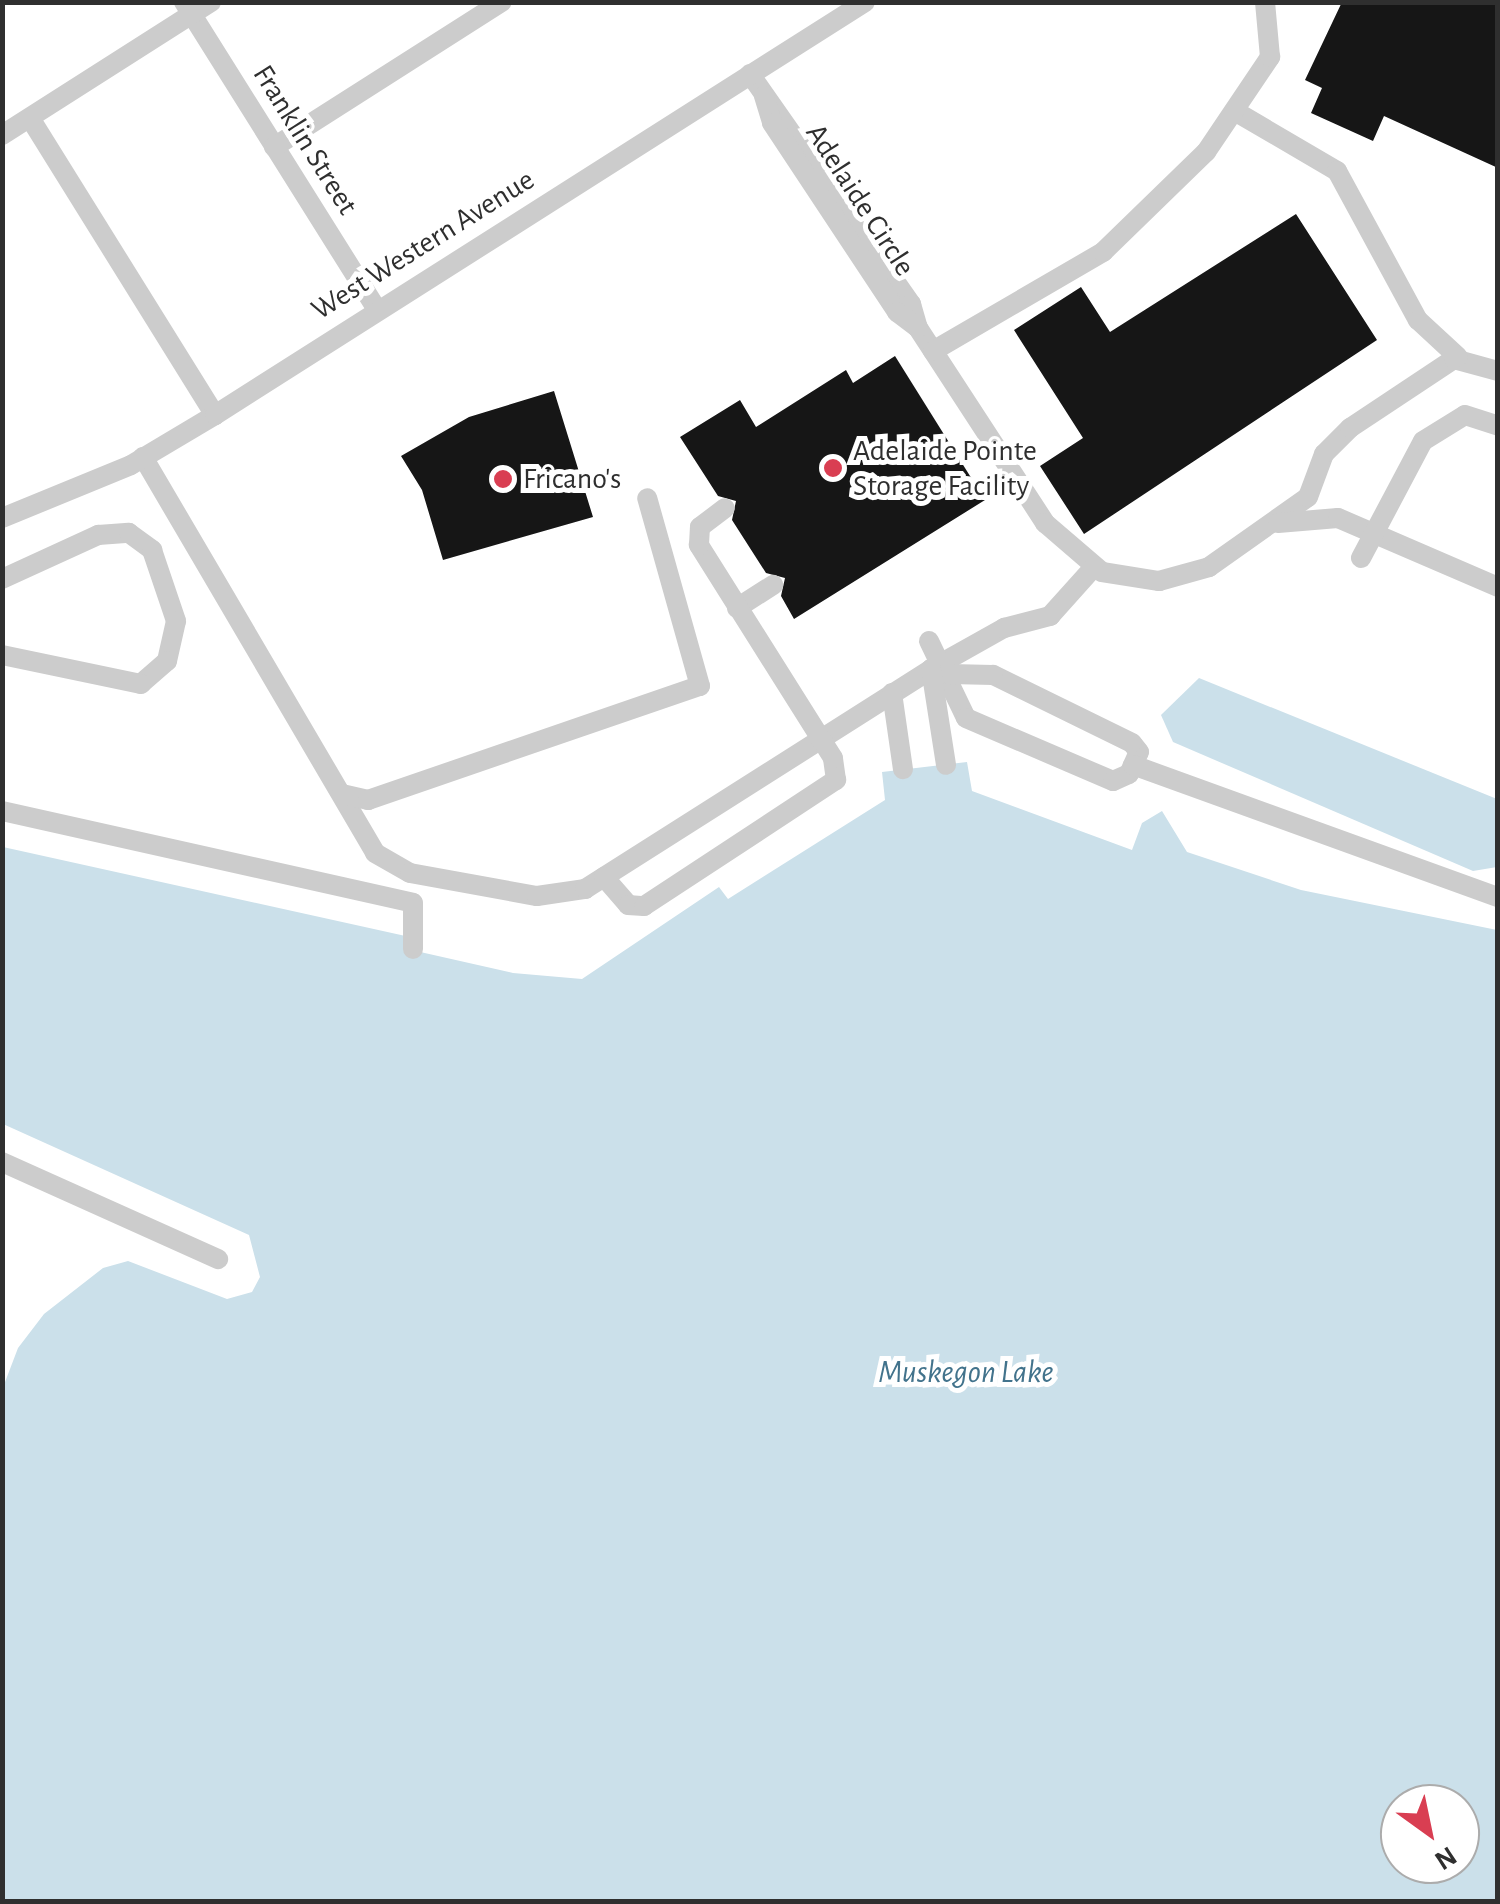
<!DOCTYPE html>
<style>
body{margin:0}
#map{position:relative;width:1500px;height:1904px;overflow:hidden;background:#fff;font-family:"Alegreya Sans",sans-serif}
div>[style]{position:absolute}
.water>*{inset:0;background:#cbe0ea}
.building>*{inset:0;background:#161616}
.minor>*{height:20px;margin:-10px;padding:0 10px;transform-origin:10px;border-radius:10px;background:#ccc}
.dots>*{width:28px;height:28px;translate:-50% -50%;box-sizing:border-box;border:5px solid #fff;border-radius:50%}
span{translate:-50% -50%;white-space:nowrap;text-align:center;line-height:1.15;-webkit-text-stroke:10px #fff;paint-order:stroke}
.street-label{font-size:30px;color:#2f2f2f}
.poi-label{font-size:30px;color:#2f2f2f}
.left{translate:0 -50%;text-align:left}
.water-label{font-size:32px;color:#42738c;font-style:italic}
.frame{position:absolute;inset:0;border:5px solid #2f2f2f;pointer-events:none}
.north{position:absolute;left:1380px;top:1784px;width:100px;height:100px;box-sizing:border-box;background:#fff;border:2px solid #acacac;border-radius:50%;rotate:147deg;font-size:28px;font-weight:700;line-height:40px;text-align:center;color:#2f2f2f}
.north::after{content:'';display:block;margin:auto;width:35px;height:45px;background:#d93e52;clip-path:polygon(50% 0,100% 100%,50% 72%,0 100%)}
</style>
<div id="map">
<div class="water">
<div style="clip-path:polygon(1199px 678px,1497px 799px,1497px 867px,1473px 871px,1173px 742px,1161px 715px)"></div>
<div style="clip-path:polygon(evenodd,967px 762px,972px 791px,1132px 850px,1142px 823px,1162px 811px,1187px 852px,1301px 890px,1497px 930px,1497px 1901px,3px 1901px,2px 1390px,18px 1348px,44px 1314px,103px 1268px,128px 1261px,227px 1299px,252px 1292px,260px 1277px,249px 1235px,3px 1124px,3px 847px,410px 937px,407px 949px,513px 973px,582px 979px,719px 887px,728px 899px,885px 800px,882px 772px,967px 762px,1400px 1804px,1460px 1804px,1460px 1864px,1400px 1864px,1400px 1804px)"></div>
</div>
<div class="building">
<div style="clip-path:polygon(1342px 2px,1498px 2px,1498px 168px,1384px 116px,1373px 141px,1311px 113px,1322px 88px,1305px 80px)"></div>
<div style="clip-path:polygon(1296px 214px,1377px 340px,1084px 534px,1040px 466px,1083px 438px,1014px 330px,1081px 287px,1110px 332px)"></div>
<div style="clip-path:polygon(895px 356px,985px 500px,794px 619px,781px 596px,785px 578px,766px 573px,732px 520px,736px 501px,718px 496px,680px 437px,740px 400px,756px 427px,846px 370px,853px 383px)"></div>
<div style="clip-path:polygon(554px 391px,593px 517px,443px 560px,422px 490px,401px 456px,469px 417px)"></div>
</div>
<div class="minor">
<div style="left:184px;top:2px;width:361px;rotate:57.9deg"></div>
<div style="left:750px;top:74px;width:281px;rotate:55deg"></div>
<div style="left:911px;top:304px;width:25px;rotate:74deg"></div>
<div style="left:918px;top:328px;width:233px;rotate:56.9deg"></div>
<div style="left:1045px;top:523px;width:75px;rotate:40.7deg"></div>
<div style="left:1102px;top:572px;width:58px;rotate:9deg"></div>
<div style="left:1159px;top:581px;width:52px;rotate:-15.6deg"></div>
<div style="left:1209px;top:567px;width:121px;rotate:-35.3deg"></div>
<div style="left:1308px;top:497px;width:46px;rotate:-69.6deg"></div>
<div style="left:1324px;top:454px;width:37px;rotate:-45deg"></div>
<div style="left:1350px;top:428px;width:125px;rotate:-33.6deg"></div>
<div style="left:1454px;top:359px;width:46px;rotate:15.3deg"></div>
<div style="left:764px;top:96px;width:28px;rotate:73deg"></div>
<div style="left:772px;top:123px;width:227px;rotate:56.5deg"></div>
<div style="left:897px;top:312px;width:26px;rotate:37deg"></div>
<div style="left:1238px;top:113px;width:115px;rotate:30.4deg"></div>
<div style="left:1337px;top:171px;width:170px;rotate:61.5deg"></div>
<div style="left:1418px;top:320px;width:54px;rotate:42.8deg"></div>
<div style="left:30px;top:118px;width:350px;rotate:58.1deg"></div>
<div style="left:2px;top:135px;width:248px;rotate:-32.5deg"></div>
<div style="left:274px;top:147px;width:270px;rotate:-32.5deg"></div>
<div style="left:933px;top:351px;width:197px;rotate:-30.2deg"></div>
<div style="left:1103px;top:252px;width:144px;rotate:-44.2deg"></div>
<div style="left:1206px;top:152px;width:115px;rotate:-56deg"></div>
<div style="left:1270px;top:57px;width:55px;rotate:-95.2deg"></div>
<div style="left:143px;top:457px;width:459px;rotate:59.6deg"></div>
<div style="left:375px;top:853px;width:40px;rotate:29.7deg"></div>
<div style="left:410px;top:873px;width:129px;rotate:10.3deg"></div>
<div style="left:537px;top:896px;width:49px;rotate:-8.3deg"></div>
<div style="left:585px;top:889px;width:410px;rotate:-32.4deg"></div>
<div style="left:931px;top:669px;width:84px;rotate:-29.3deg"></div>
<div style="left:1004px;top:628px;width:48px;rotate:-14.6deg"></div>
<div style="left:1050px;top:616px;width:64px;rotate:-48.1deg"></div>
<div style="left:2px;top:518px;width:139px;rotate:-22.3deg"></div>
<div style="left:131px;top:465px;width:98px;rotate:-30.8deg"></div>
<div style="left:215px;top:415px;width:770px;rotate:-32.43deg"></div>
<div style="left:1278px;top:523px;width:60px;rotate:-4.8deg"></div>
<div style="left:1338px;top:518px;width:174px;rotate:23.3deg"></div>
<div style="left:1361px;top:558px;width:132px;rotate:-62.1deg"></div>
<div style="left:1423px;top:441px;width:49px;rotate:-31.8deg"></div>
<div style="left:1465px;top:415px;width:35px;rotate:18deg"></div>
<div style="left:2px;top:579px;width:106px;rotate:-24.6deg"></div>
<div style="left:98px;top:535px;width:31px;rotate:-4deg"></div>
<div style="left:129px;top:533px;width:29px;rotate:36deg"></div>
<div style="left:152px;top:550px;width:75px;rotate:71.3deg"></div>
<div style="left:176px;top:621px;width:41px;rotate:102.7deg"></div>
<div style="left:167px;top:661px;width:35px;rotate:139deg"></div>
<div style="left:141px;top:684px;width:142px;rotate:-168.2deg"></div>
<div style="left:737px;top:608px;width:43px;rotate:-32.6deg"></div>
<div style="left:929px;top:641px;width:85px;rotate:64.3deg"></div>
<div style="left:966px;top:718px;width:160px;rotate:23.2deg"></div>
<div style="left:1113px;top:781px;width:17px;rotate:-24deg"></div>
<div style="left:1129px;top:774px;width:24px;rotate:-66deg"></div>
<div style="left:1139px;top:752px;width:11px;rotate:-128deg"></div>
<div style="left:1132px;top:743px;width:155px;rotate:-153.9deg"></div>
<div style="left:993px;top:675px;width:43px;rotate:-178.7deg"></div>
<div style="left:931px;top:669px;width:97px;rotate:81.1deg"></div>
<div style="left:892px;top:693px;width:77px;rotate:81.8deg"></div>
<div style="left:1133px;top:765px;width:388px;rotate:19.9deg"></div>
<div style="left:342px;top:794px;width:27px;rotate:13deg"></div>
<div style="left:368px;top:800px;width:351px;rotate:-19deg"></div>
<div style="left:700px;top:686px;width:195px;rotate:-105.7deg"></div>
<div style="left:2px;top:811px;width:421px;rotate:12.6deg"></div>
<div style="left:413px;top:903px;width:46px;rotate:90deg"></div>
<div style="left:604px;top:877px;width:37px;rotate:49deg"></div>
<div style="left:628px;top:905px;width:16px;rotate:4deg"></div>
<div style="left:644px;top:906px;width:230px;rotate:-33.3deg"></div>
<div style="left:836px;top:780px;width:22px;rotate:-98deg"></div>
<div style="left:833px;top:758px;width:252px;rotate:-122.2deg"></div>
<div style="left:699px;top:545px;width:18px;rotate:-87deg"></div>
<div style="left:700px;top:527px;width:31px;rotate:-37deg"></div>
<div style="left:2px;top:1162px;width:237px;rotate:24.2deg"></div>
</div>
<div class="dots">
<div style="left:833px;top:468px;background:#d93e52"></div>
<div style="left:503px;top:479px;background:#d93e52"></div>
</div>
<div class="street-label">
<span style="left:305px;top:140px;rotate:58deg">Franklin Street</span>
<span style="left:860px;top:200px;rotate:57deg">Adelaide Circle</span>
<span style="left:423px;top:245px;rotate:-32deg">West Western Avenue</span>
</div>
<div class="poi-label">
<span class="left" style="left:853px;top:468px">Adelaide Pointe<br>Storage Facility</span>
<span class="left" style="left:523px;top:479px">Fricano's</span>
</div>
<div class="water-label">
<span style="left:966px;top:1372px">Muskegon Lake</span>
</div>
<div class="frame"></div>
<div class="north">N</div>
</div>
